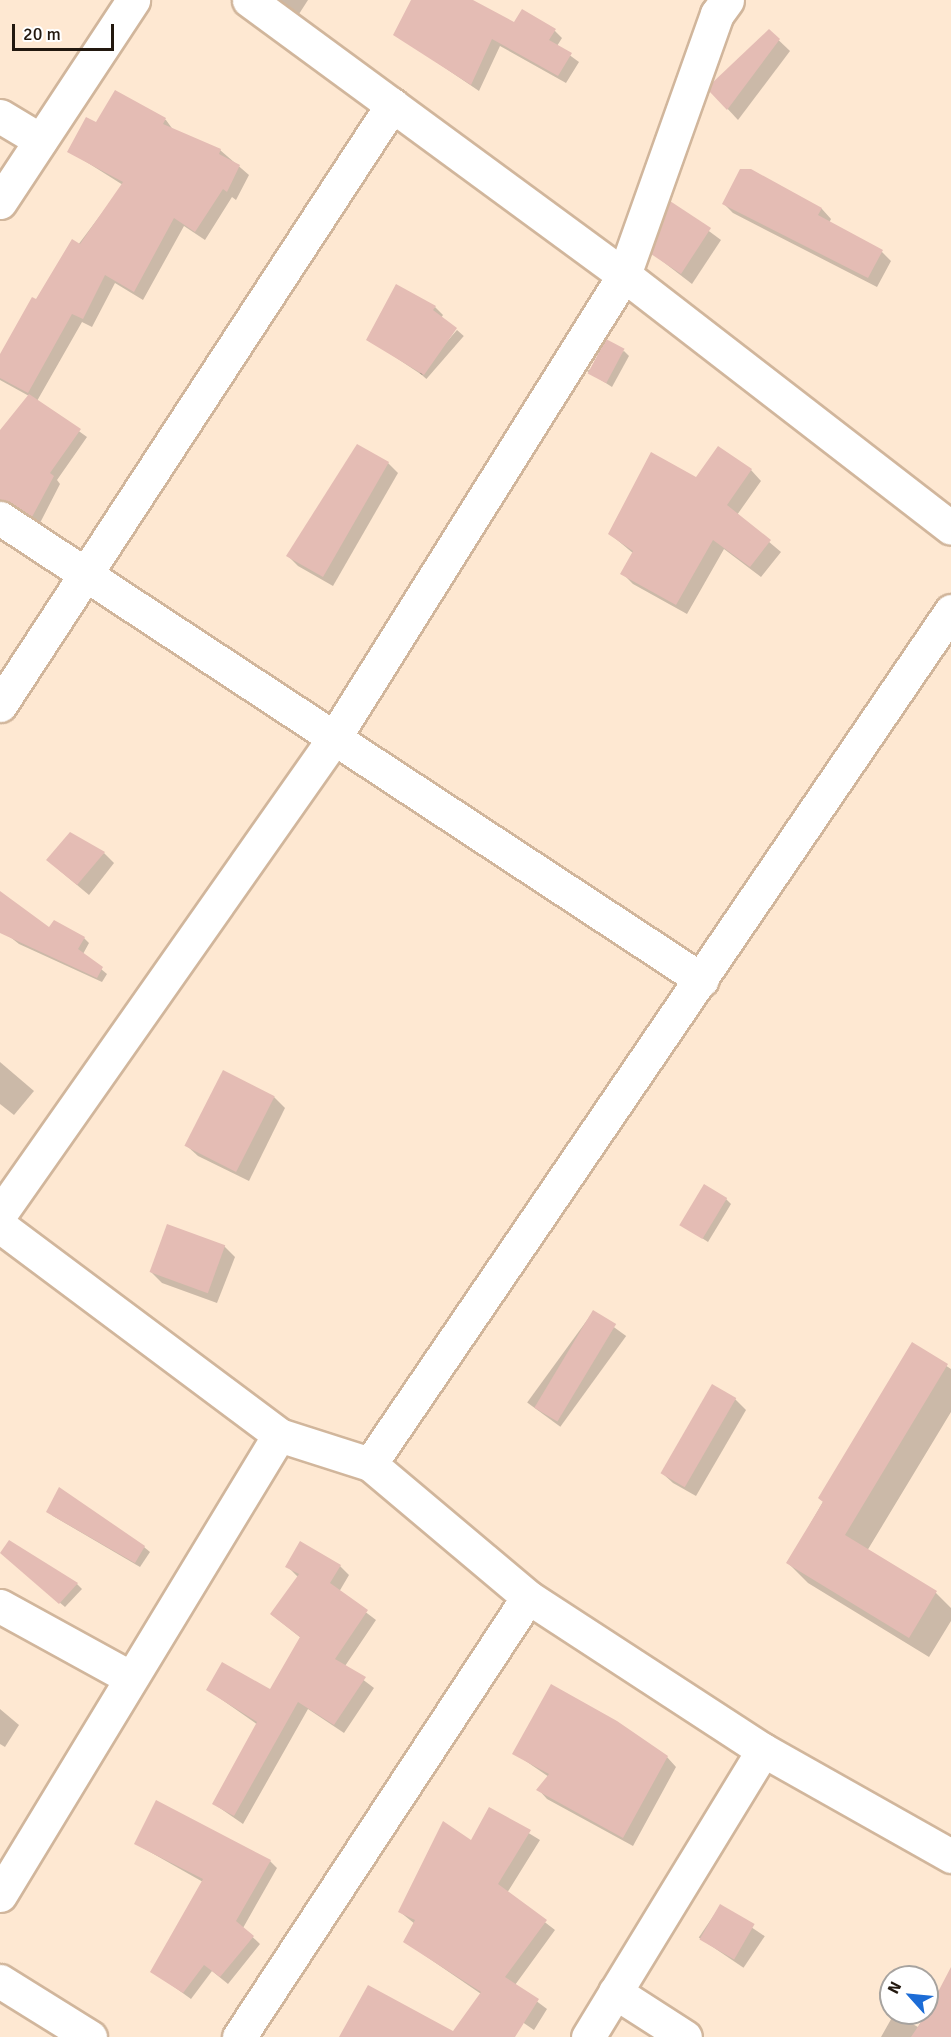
<!DOCTYPE html>
<style>
body{margin:0}
#map{position:relative;width:951px;height:2037px;overflow:hidden;background:#fee8d2;font-family:Signika,sans-serif}
div>[style]{position:absolute}
.shadow>*{inset:0;background:#0003;transform-origin:0 0}
.building>*{inset:0;background:#e4bcb4;transform-origin:0 0}
.roads{filter:drop-shadow(2px 0 #d1b69c) drop-shadow(-2px 0 #d1b69c) drop-shadow(0 2px #d1b69c) drop-shadow(0 -2px #d1b69c)}
.minor>*{height:33px;margin:-16.5px;padding:0 16.5px;transform-origin:16.5px;border-radius:16.5px;background:#fff}
span{translate:-50% -50%;white-space:nowrap;text-align:center;line-height:1.15;-webkit-text-stroke:4.5px #fff;paint-order:stroke}
.north{position:absolute;left:879px;top:1965px;width:60px;height:60px;box-sizing:border-box;background:#fff;border:2px solid #a7a39f;border-radius:50%;rotate:297deg;font-size:16px;font-weight:700;line-height:24px;text-align:center;color:#22180f}
.north::after{content:'';display:block;margin:auto;width:21px;height:27px;background:#1c6cd6;clip-path:polygon(50% 0,100% 100%,50% 72%,0 100%)}
.scale{position:absolute;left:12px;top:24px;width:102px;height:27px;box-sizing:border-box;border:3px solid #22180f;border-top:0;padding-left:8px;font-size:18px;line-height:21px;white-space:nowrap;color:#22180f;-webkit-text-stroke:4px #fff;paint-order:stroke}
</style>
<div id="map">
<div class="shadow">
<div style="clip-path:polygon(277px 0,308px 0,299px 14px)"></div>
<div style="clip-path:polygon(413px 0,470px 0,514px 24px,555px 31px,562px 38px,557px 46px,579px 62px,566px 83px,500px 46px,479px 91px,395px 34px)"></div>
<div style="clip-path:polygon(769px 31px,790px 51px,738px 120px,711px 91px)"></div>
<div style="clip-path:polygon(116px 92px,166px 120px,174px 131px,220px 150px,249px 175px,236px 200px,232px 197px,205px 240px,184px 226px,143px 300px,115px 283px,92px 327px,82px 322px,37px 401px,87px 437px,57px 480px,60px 484px,40px 523px,18px 509px,0 507px,0 433px,29px 396px,0 380px,0 357px,36px 301px,123px 185px,69px 151px,97px 124px)"></div>
<div style="clip-path:polygon(751px 171px,822px 209px,831px 219px,829px 223px,882px 252px,891px 261px,877px 287px,733px 213px,724px 204px)"></div>
<div style="clip-path:polygon(671px 203px,721px 240px,692px 284px,653px 254px)"></div>
<div style="clip-path:polygon(435px 307px,443px 315px,441px 318px,455px 328px,422px 375px,368px 339px)"></div>
<div style="left:457px;top:330px;width:9px;height:57px;rotate:41deg"></div>
<div style="clip-path:polygon(624px 351px,629px 356px,612px 387px,587px 371px)"></div>
<div style="clip-path:polygon(388px 463px,398px 473px,333px 586px,298px 566px,288px 556px)"></div>
<div style="clip-path:polygon(751px 470px,761px 481px,737px 515px,781px 552px,761px 577px,724px 549px,687px 614px,633px 584px,622px 573px,634px 554px,610px 534px,697px 479px)"></div>
<div style="clip-path:polygon(104px 853px,114px 863px,89px 895px,59px 870px)"></div>
<div style="clip-path:polygon(0 893px,50px 930px,84px 938px,89px 943px,83px 954px,107px 974px,102px 982px,19px 944px,0 929px)"></div>
<div style="clip-path:polygon(0 1062px,34px 1091px,14px 1115px,0 1104px)"></div>
<div style="clip-path:polygon(274px 1097px,285px 1108px,249px 1181px,198px 1156px,187px 1146px)"></div>
<div style="clip-path:polygon(726px 1199px,731px 1204px,708px 1242px,682px 1225px)"></div>
<div style="clip-path:polygon(224px 1246px,235px 1257px,217px 1303px,162px 1283px,151px 1272px)"></div>
<div style="left:593px;top:1312px;width:41px;height:112px;rotate:36deg"></div>
<div style="clip-path:polygon(913px 1344px,951px 1369px,951px 1412px,867px 1551px,936px 1593px,951px 1608px,951px 1621px,929px 1657px,808px 1583px,788px 1563px)"></div>
<div style="clip-path:polygon(735px 1399px,746px 1410px,696px 1496px,673px 1483px,662px 1473px)"></div>
<div style="clip-path:polygon(60px 1489px,144px 1547px,150px 1552px,140px 1567px,53px 1516px,48px 1511px)"></div>
<div style="clip-path:polygon(7px 1558px,77px 1584px,82px 1589px,65px 1607px)"></div>
<div style="clip-path:polygon(287px 1566px,340px 1566px,349px 1575px,339px 1592px,376px 1620px,345px 1666px,374px 1688px,344px 1733px,308px 1709px,243px 1824px,214px 1804px,258px 1725px,208px 1690px,270px 1691px,301px 1638px,271px 1614px,298px 1577px)"></div>
<div style="clip-path:polygon(0 1709px,19px 1725px,5px 1747px,0 1744px)"></div>
<div style="clip-path:polygon(514px 1753px,667px 1757px,676px 1767px,633px 1846px,547px 1799px,538px 1789px,549px 1777px)"></div>
<div style="clip-path:polygon(489px 1809px,540px 1840px,507px 1893px,555px 1930px,515px 1985px,547px 2009px,534px 2030px,405px 1942px,415px 1924px,400px 1912px,471px 1842px)"></div>
<div style="clip-path:polygon(136px 1844px,270px 1861px,277px 1868px,243px 1928px,260px 1944px,228px 1984px,212px 1971px,191px 1999px,152px 1971px,203px 1882px)"></div>
<div style="left:720px;top:1906px;width:54px;height:38px;rotate:34deg"></div>
<div style="clip-path:polygon(939px 1990px,951px 1998px,951px 2037px,881px 2037px,894px 2014px,918px 2027px)"></div>
</div>
<div class="building">
<div style="clip-path:polygon(411px 0,473px 0,514px 22px,522px 9px,556px 29px,549px 40px,572px 53px,558px 76px,492px 39px,471px 85px,393px 35px)"></div>
<div style="clip-path:polygon(769px 29px,780px 39px,727px 110px,709px 91px,712px 83px)"></div>
<div style="clip-path:polygon(115px 90px,166px 118px,163px 124px,221px 149px,219px 154px,240px 165px,227px 192px,223px 189px,195px 232px,174px 218px,134px 292px,105px 275px,83px 319px,72px 314px,28px 393px,0 378px,0 354px,32px 297px,36px 299px,72px 239px,80px 244px,123px 182px,67px 152px,86px 117px,96px 122px)"></div>
<div style="clip-path:polygon(740px 169px,751px 169px,822px 208px,818px 215px,883px 250px,868px 278px,722px 204px)"></div>
<div style="clip-path:polygon(670px 201px,711px 228px,681px 274px,651px 254px)"></div>
<div style="clip-path:polygon(396px 284px,436px 306px,433px 310px,457px 328px,424px 375px,366px 340px)"></div>
<div style="left:606px;top:339px;width:21px;height:39px;rotate:28deg"></div>
<div style="clip-path:polygon(29px 394px,81px 429px,50px 473px,54px 476px,32px 517px,0 499px,0 430px)"></div>
<div style="clip-path:polygon(357px 444px,389px 462px,323px 577px,286px 556px)"></div>
<div style="clip-path:polygon(718px 446px,752px 469px,727px 505px,771px 540px,750px 567px,713px 540px,676px 605px,620px 574px,633px 551px,608px 534px,651px 452px,696px 477px)"></div>
<div style="clip-path:polygon(70px 832px,105px 852px,77px 885px,46px 860px)"></div>
<div style="clip-path:polygon(0 891px,49px 927px,54px 920px,85px 937px,78px 949px,103px 967px,97px 978px,0 933px)"></div>
<div style="left:223px;top:1070px;width:58px;height:85px;rotate:27deg"></div>
<div style="left:704px;top:1184px;width:27px;height:48px;rotate:31deg"></div>
<div style="left:167px;top:1224px;width:62px;height:51px;rotate:20deg"></div>
<div style="left:593px;top:1310px;width:27px;height:114px;rotate:31deg"></div>
<div style="clip-path:polygon(912px 1342px,948px 1364px,845px 1535px,937px 1591px,909px 1638px,786px 1563px,823px 1502px,818px 1498px)"></div>
<div style="left:712px;top:1384px;width:28px;height:103px;rotate:30deg"></div>
<div style="clip-path:polygon(59px 1487px,145px 1546px,135px 1563px,46px 1512px)"></div>
<div style="clip-path:polygon(9px 1540px,78px 1583px,59px 1604px,0 1553px)"></div>
<div style="clip-path:polygon(300px 1541px,341px 1565px,330px 1583px,368px 1610px,335px 1659px,366px 1677px,334px 1725px,298px 1702px,234px 1816px,212px 1804px,257px 1722px,206px 1690px,222px 1662px,270px 1689px,300px 1637px,270px 1614px,299px 1574px,285px 1567px)"></div>
<div style="clip-path:polygon(551px 1684px,617px 1721px,668px 1756px,623px 1838px,536px 1790px,549px 1774px,512px 1754px)"></div>
<div style="clip-path:polygon(156px 1800px,271px 1860px,236px 1921px,254px 1936px,220px 1977px,204px 1965px,183px 1993px,150px 1972px,203px 1879px,134px 1844px)"></div>
<div style="clip-path:polygon(489px 1807px,531px 1830px,498px 1884px,547px 1920px,505px 1977px,539px 1999px,515px 2037px,339px 2037px,368px 1985px,453px 2031px,481px 1992px,403px 1942px,415px 1920px,398px 1912px,443px 1821px,471px 1840px)"></div>
<div style="left:720px;top:1904px;width:40px;height:41px;rotate:30deg"></div>
<div style="clip-path:polygon(951px 1967px,951px 2037px,911px 2037px,927px 2013px)"></div>
</div>
<div class="roads">
<div class="minor">
<div style="left:249px;top:0;width:465px;rotate:36.3deg"></div>
<div style="left:624px;top:275px;width:413px;rotate:37.7deg"></div>
<div style="left:0;top:116px;width:47px;rotate:31deg"></div>
<div style="left:0;top:202px;width:242px;rotate:-56.6deg"></div>
<div style="left:0;top:518px;width:840px;rotate:33.35deg"></div>
<div style="left:0;top:705px;width:717px;rotate:-56.84deg"></div>
<div style="left:0;top:1214px;width:581px;rotate:-54.94deg"></div>
<div style="left:334px;top:738px;width:546px;rotate:-57.94deg"></div>
<div style="left:624px;top:275px;width:277px;rotate:-70.4deg"></div>
<div style="left:717px;top:14px;width:17px;rotate:-54deg"></div>
<div style="left:0;top:1226px;width:349px;rotate:36.8deg"></div>
<div style="left:279px;top:1435px;width:96px;rotate:17.7deg"></div>
<div style="left:370px;top:1464px;width:207px;rotate:40.1deg"></div>
<div style="left:528px;top:1597px;width:280px;rotate:33.1deg"></div>
<div style="left:763px;top:1750px;width:216px;rotate:29.4deg"></div>
<div style="left:370px;top:1464px;width:1032px;rotate:-55.74deg"></div>
<div style="left:0;top:1606px;width:149px;rotate:28.8deg"></div>
<div style="left:0;top:1895px;width:538px;rotate:-58.76deg"></div>
<div style="left:0;top:1981px;width:106px;rotate:31.9deg"></div>
<div style="left:615px;top:1992px;width:83px;rotate:32.7deg"></div>
<div style="left:239px;top:2037px;width:526px;rotate:-56.7deg"></div>
<div style="left:588px;top:2037px;width:336px;rotate:-58.6deg"></div>
</div>
</div>
<div class="north">N</div>
<div class="scale">20 m</div>
</div>
